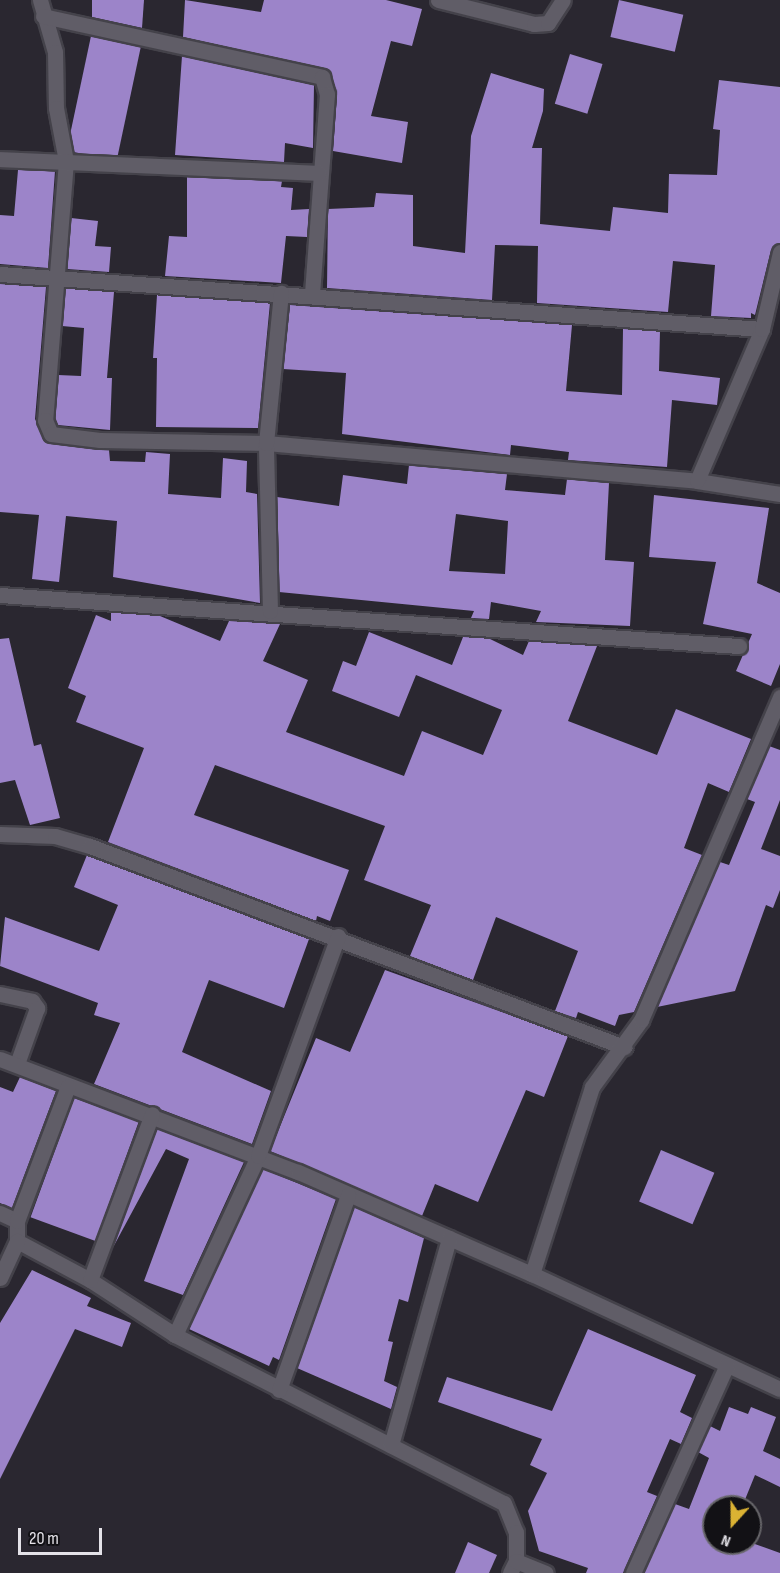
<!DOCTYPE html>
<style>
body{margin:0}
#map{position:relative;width:780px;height:1573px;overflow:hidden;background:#2a2730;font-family:"Sofia Sans Condensed",sans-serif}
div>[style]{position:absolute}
.building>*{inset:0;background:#9c84c9;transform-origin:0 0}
.roads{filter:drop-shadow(2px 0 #44424a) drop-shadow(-2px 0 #44424a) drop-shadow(0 2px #44424a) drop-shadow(0 -2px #44424a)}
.minor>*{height:15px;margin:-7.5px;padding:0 7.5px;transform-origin:7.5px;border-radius:7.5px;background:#605d67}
span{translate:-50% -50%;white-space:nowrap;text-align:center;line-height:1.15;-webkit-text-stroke:6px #121115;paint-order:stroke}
.north{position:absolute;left:702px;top:1495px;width:60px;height:60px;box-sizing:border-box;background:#121115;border:2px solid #666569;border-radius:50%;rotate:201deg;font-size:16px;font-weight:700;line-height:24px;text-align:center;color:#e4e2e8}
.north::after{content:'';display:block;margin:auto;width:21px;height:27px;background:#dbb233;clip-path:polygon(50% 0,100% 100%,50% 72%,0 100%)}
.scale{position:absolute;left:18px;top:1528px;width:84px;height:27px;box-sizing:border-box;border:3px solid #e4e2e8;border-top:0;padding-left:8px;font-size:18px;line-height:21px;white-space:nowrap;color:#e4e2e8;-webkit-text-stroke:4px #121115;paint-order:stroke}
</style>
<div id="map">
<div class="building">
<div style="clip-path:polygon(92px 0,144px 0,142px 28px,92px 17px)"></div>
<div style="clip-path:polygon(185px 0,261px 12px,264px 0,386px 0,422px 9px,412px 46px,391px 41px,371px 116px,408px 122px,402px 163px,333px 151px,337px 94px,329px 70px,183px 37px)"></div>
<div style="left:619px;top:0;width:66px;height:38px;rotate:13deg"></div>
<div style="left:91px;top:36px;width:51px;height:117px;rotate:12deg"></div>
<div style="left:570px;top:54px;width:34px;height:52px;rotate:17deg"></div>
<div style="clip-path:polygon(182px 56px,314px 85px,313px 148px,285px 143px,284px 162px,175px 155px)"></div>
<div style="clip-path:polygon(491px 73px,544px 89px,543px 111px,532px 148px,542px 148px,540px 224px,610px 231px,613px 207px,668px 213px,669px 174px,717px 175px,720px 130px,713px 129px,719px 80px,780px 87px,780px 243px,771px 250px,755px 315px,751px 313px,751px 318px,711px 316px,715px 265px,673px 261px,668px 312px,537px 303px,538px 246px,495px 245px,492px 300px,327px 288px,328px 209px,374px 207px,376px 193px,413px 195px,413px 246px,465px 253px,471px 136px)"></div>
<div style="clip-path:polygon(18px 170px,55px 171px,48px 268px,0 264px,0 215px,14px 216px)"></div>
<div style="clip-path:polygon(187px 177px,282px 181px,281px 187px,293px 188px,291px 210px,309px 209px,307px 237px,286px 236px,281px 283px,165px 276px,169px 236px,187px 237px)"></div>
<div style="clip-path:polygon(71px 218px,98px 221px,95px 246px,111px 247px,109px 272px,67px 269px)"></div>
<div style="clip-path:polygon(0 284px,46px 287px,35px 419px,46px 442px,109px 450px,110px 461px,145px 462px,146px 452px,170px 454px,168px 494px,221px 498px,223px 458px,247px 461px,246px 492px,257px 494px,260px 603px,113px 577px,117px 521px,66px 516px,59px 582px,32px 579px,39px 515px,0 512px)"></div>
<div style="clip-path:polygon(65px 288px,114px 292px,107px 378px,112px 378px,110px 430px,58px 425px,55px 418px,58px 375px,81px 376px,84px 328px,62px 326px)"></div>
<div style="clip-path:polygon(157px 295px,270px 303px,258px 428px,156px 427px,157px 358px,153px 358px)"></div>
<div style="clip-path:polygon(290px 305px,572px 325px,566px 391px,622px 395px,623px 329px,660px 331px,659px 371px,720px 378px,717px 405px,672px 400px,667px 467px,568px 460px,569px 452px,511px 445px,510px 455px,342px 434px,346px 373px,283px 369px)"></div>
<div style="clip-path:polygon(evenodd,409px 465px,507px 474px,505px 490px,565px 495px,567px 479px,609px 483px,605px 560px,634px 562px,630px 626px,536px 622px,541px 611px,491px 602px,489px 619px,471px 618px,474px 611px,279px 592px,277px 497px,339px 506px,343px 475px,407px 484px,409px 465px,456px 514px,508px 521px,505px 574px,449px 571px,456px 514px)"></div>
<div style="clip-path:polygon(654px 495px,769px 508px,757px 583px,780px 593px,780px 664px,771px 686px,736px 671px,752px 634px,703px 624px,716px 562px,649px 557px)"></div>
<div style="clip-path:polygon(111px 612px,160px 616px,220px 641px,229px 621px,280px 624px,263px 661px,308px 680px,286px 732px,404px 776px,422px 731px,483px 755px,502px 710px,416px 675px,399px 717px,332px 691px,343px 661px,356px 666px,369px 632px,452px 665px,463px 637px,488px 638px,523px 655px,529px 641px,597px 646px,568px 721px,657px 755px,676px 709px,751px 739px,729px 792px,708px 783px,684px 848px,702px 855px,634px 1012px,619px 1015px,615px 1026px,578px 1012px,576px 1018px,555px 1011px,578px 951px,496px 917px,473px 980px,410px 956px,431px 905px,364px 880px,385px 826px,215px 765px,194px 815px,349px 870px,330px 921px,317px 916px,316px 921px,108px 842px,144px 748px,76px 722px,86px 696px,68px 688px,96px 615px,111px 621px)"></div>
<div style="clip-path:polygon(9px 638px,34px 746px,41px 744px,60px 818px,30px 825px,15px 780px,0 783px,0 639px)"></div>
<div style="clip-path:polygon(769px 746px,780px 750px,780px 800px,761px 849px,780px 856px,780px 890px,773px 908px,766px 905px,735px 991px,657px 1007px,720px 862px,729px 865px,755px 802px,747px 799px)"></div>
<div style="clip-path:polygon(87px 855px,309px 939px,284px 1008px,209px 980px,182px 1052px,271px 1091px,252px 1144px,94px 1084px,120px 1023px,94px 1015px,98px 1003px,0 966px,5px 917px,99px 951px,118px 905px,74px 887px)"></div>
<div style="clip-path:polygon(385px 970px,568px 1036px,544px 1097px,526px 1090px,478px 1202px,435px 1184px,422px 1216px,270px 1151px,316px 1038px,350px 1052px)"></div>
<div style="clip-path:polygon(20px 1077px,56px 1091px,12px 1208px,0 1203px,0 1087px,13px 1092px)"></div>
<div style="left:74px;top:1098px;width:69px;height:127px;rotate:20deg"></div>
<div style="clip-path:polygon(157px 1129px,244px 1162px,183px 1295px,144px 1281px,189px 1159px,166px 1149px,110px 1253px)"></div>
<div style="left:661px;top:1150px;width:58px;height:56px;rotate:23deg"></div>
<div style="clip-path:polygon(263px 1169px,336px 1199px,279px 1360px,273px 1357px,269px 1366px,189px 1329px)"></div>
<div style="clip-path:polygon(354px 1207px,424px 1238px,408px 1302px,399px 1299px,388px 1341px,393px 1342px,384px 1381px,397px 1387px,391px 1409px,297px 1368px)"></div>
<div style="clip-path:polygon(32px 1270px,91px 1298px,87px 1306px,131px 1323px,122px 1347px,75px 1329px,0 1479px,0 1323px)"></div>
<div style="clip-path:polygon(588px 1329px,696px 1375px,680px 1412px,692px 1418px,681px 1444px,670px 1439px,647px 1492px,657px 1496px,623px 1573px,586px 1573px,588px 1568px,539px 1551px,528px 1511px,547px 1473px,530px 1465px,542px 1439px,438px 1402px,447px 1377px,552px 1411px)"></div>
<div style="clip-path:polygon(729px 1407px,748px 1414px,751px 1407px,776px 1417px,763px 1451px,780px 1459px,780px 1487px,755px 1475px,742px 1507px,714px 1507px,714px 1543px,752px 1543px,780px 1553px,780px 1573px,644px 1573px,675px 1504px,689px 1509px,709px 1458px,698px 1452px,710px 1426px,720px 1431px)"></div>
<div style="clip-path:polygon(468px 1542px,497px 1555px,489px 1573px,455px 1573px)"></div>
</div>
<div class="roads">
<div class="minor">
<div style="left:40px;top:0;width:54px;rotate:73.9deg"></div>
<div style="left:55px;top:52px;width:56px;rotate:89deg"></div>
<div style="left:56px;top:108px;width:54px;rotate:79.3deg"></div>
<div style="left:66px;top:161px;width:260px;rotate:94.6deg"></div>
<div style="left:45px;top:420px;width:15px;rotate:67deg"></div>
<div style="left:51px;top:434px;width:49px;rotate:7deg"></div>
<div style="left:100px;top:440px;width:166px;rotate:1deg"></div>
<div style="left:266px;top:443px;width:433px;rotate:5deg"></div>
<div style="left:697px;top:481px;width:84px;rotate:8.9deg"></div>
<div style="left:438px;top:0;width:99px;rotate:14deg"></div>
<div style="left:534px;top:24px;width:14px;rotate:-4deg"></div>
<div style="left:548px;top:23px;width:27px;rotate:-57deg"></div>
<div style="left:43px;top:16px;width:286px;rotate:12.3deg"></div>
<div style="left:322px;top:77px;width:18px;rotate:74deg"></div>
<div style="left:327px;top:94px;width:202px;rotate:94.3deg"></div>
<div style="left:0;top:159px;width:319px;rotate:2.5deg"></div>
<div style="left:0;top:274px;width:764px;rotate:4.13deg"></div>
<div style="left:762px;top:329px;width:165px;rotate:113.2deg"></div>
<div style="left:762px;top:329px;width:79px;rotate:-76.8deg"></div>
<div style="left:0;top:595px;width:741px;rotate:3.95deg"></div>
<div style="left:270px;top:611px;width:168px;rotate:-91.4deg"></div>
<div style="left:266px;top:443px;width:151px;rotate:-84.3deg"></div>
<div style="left:0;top:834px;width:55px;rotate:2.1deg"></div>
<div style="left:55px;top:836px;width:36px;rotate:16deg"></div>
<div style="left:90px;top:846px;width:571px;rotate:20.63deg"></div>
<div style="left:0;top:994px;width:33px;rotate:12deg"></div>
<div style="left:32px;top:1001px;width:9px;rotate:54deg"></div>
<div style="left:37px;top:1008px;width:59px;rotate:109.7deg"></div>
<div style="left:0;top:1059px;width:319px;rotate:20.8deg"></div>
<div style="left:298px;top:1172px;width:255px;rotate:23.6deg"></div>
<div style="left:532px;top:1274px;width:273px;rotate:24.9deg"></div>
<div style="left:0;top:1213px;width:19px;rotate:25deg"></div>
<div style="left:17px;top:1221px;width:20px;rotate:90deg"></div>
<div style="left:17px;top:1241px;width:83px;rotate:28.1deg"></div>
<div style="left:90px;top:1280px;width:101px;rotate:32.9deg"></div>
<div style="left:175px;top:1335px;width:369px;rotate:27.1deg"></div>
<div style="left:504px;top:1503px;width:31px;rotate:68deg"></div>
<div style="left:516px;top:1532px;width:29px;rotate:90deg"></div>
<div style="left:516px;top:1561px;width:13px;rotate:117deg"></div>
<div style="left:17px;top:1221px;width:144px;rotate:-69.3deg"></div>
<div style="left:532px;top:1274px;width:196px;rotate:-72.2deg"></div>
<div style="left:592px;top:1087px;width:83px;rotate:-53.8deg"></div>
<div style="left:641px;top:1020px;width:352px;rotate:-66.7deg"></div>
<div style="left:0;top:1278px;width:41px;rotate:-65.3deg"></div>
<div style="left:90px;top:1280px;width:177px;rotate:-69.5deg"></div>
<div style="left:175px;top:1335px;width:197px;rotate:-65.1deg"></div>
<div style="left:258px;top:1156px;width:234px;rotate:-70deg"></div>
<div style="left:279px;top:1390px;width:207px;rotate:-70.5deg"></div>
<div style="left:391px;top:1445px;width:215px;rotate:-74.3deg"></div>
<div style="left:516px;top:1561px;width:32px;rotate:22deg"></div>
<div style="left:633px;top:1573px;width:228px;rotate:-65.7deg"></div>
</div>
</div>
<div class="north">N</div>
<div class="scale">20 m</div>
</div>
